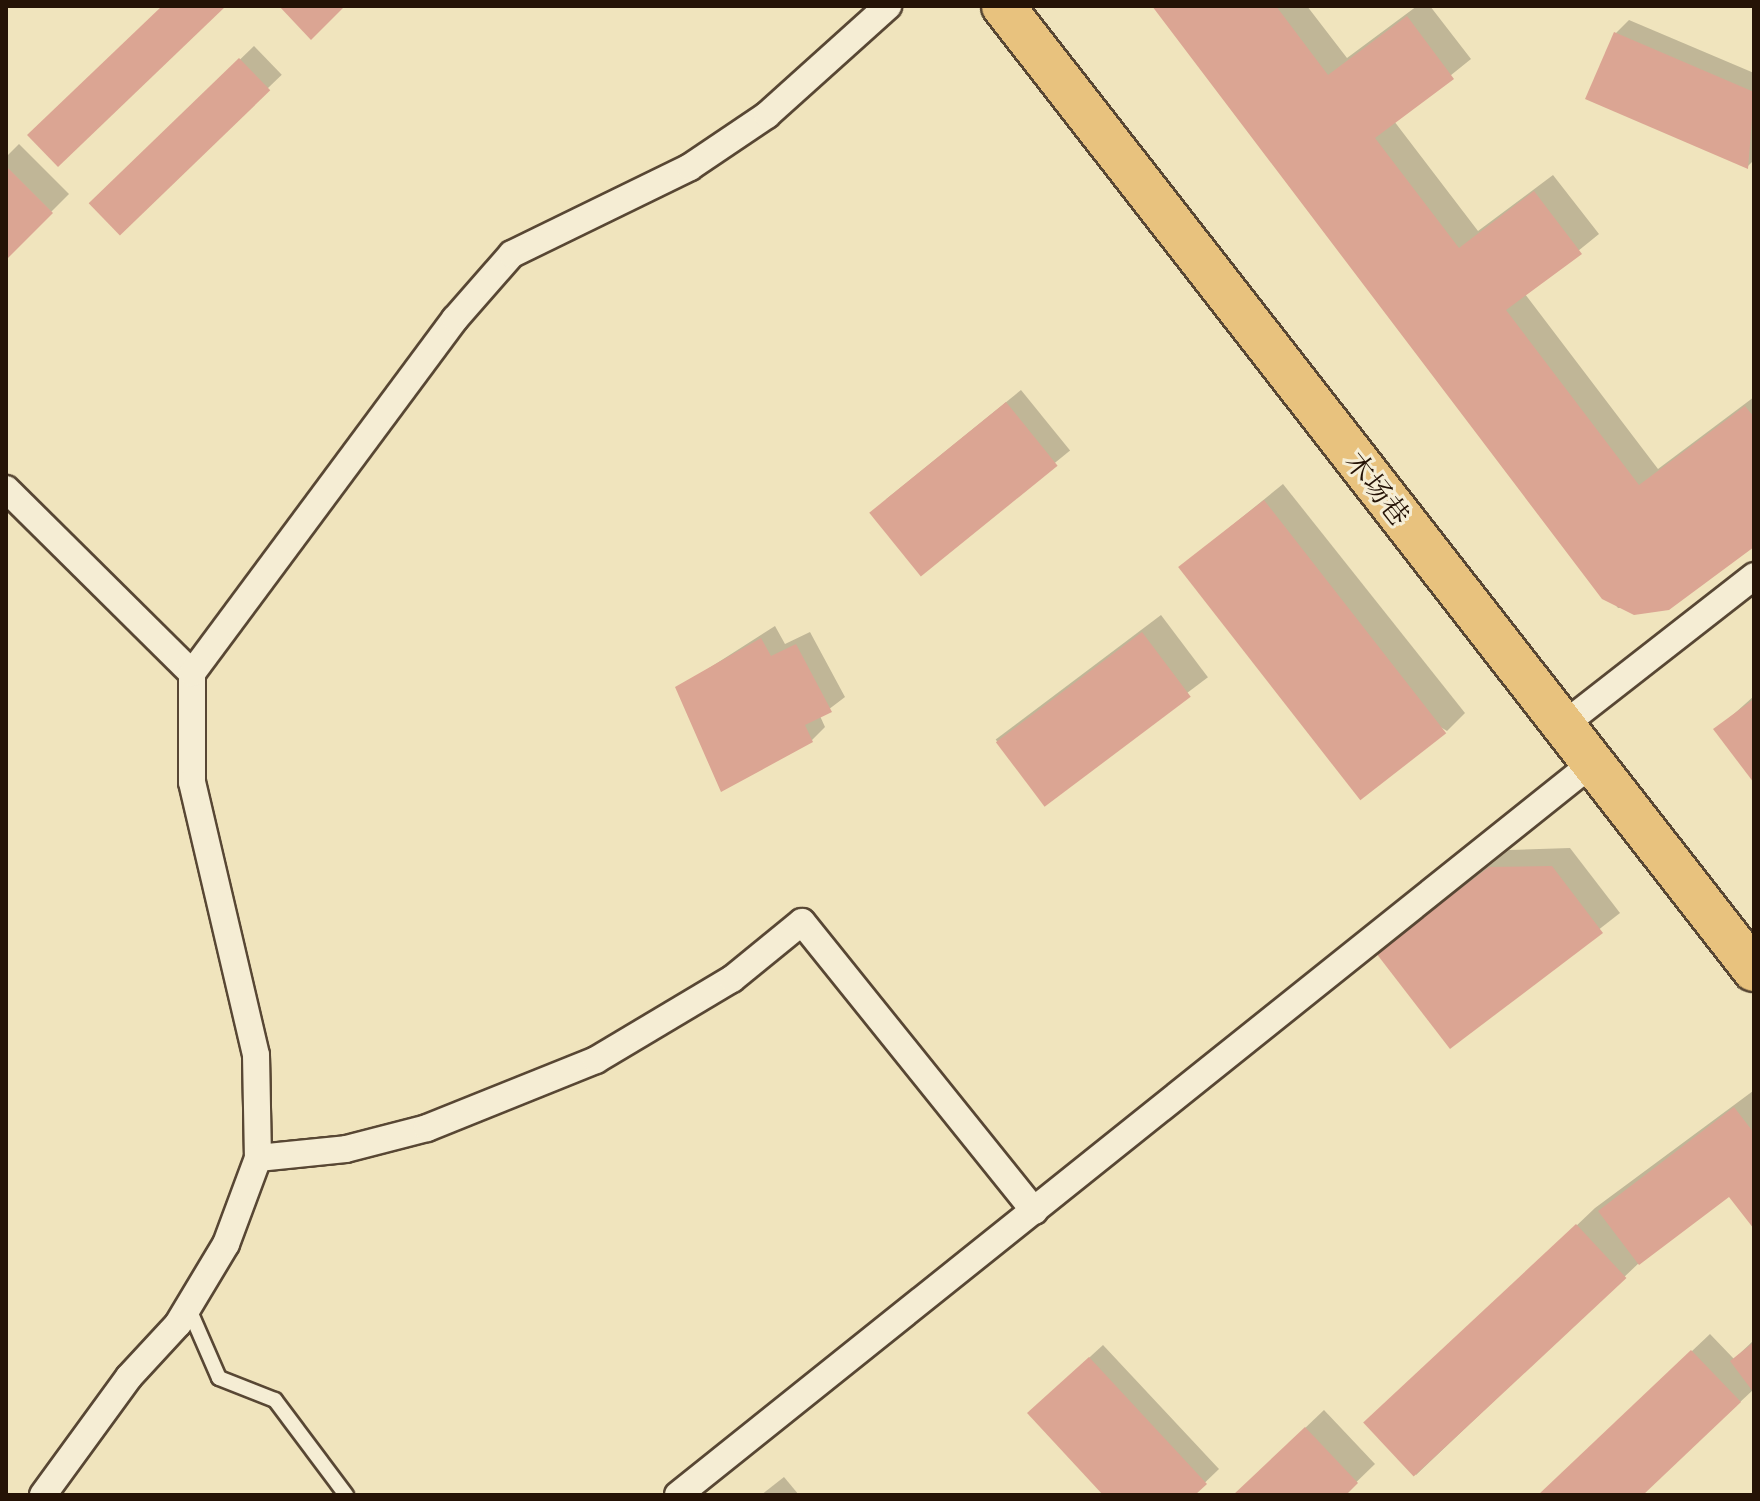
<!DOCTYPE html>
<meta charset="utf-8">
<style>
body{margin:0}
#map{position:relative;width:1760px;height:1501px;overflow:hidden;background:#f0e4bd;font-family:"IM FELL Great Primer","Noto Serif SC",serif}
div>[style]{position:absolute}
.shadow>*{inset:0;background:#0003;transform-origin:0 0}
.building>*{inset:0;background:#dba593;transform-origin:0 0}
.roads{filter:drop-shadow(2px 0 #584734) drop-shadow(-2px 0 #584734) drop-shadow(0 2px #584734) drop-shadow(0 -2px #584734)}
.lane>*{height:14px;margin:-7px;padding:0 7px;transform-origin:7px;border-radius:7px;background:#f5edd4}
.street>*{height:26px;margin:-13px;padding:0 13px;transform-origin:13px;border-radius:13px;background:#f5edd4}
.primary>*{height:42px;margin:-21px;padding:0 21px;transform-origin:21px;border-radius:21px;background:#e8c27e}
span{translate:-50% -50%;white-space:nowrap;text-align:center;line-height:1.15;-webkit-text-stroke:6px #f5edd4;paint-order:stroke}
.street-label{font-size:28px;color:#251306}
.frame{position:absolute;inset:0;border:8px solid #251306;pointer-events:none}
</style>
<div id="map">
<div class="shadow">
<div style="clip-path:polygon(1157px 6px,1307px 6px,1347px 58px,1417px 6px,1430px 6px,1471px 59px,1394px 121px,1478px 231px,1553px 175px,1599px 234px,1525px 294px,1658px 469px,1754px 397px,1754px 544px,1668px 608px,1618px 608px)"></div>
<div style="clip-path:polygon(1629px 20px,1754px 73px,1754px 160px,1748px 166px,1615px 34px)"></div>
<div style="left:254px;top:46px;width:40px;height:226px;rotate:46deg"></div>
<div style="clip-path:polygon(19px 144px,69px 194px,6px 257px,6px 157px)"></div>
<div style="left:1021px;top:390px;width:78px;height:174px;rotate:51deg"></div>
<div style="clip-path:polygon(1283px 484px,1465px 713px,1447px 731px,1181px 567px)"></div>
<div style="left:1161px;top:615px;width:78px;height:207px;rotate:53deg"></div>
<div style="clip-path:polygon(775px 626px,785px 644px,810px 632px,845px 697px,820px 716px,825px 727px,812px 740px,678px 688px)"></div>
<div style="clip-path:polygon(1754px 696px,1754px 780px,1716px 730px)"></div>
<div style="clip-path:polygon(1570px 848px,1620px 913px,1450px 1046px,1379px 953px,1509px 850px)"></div>
<div style="clip-path:polygon(1753px 1091px,1754px 1226px,1730px 1194px,1641px 1261px,1416px 1475px,1386px 1407px,1595px 1208px)"></div>
<div style="clip-path:polygon(1710px 1334px,1734px 1359px,1754px 1340px,1754px 1389px,1641px 1495px,1540px 1495px)"></div>
<div style="clip-path:polygon(1103px 1345px,1219px 1469px,1192px 1495px,1106px 1495px,1043px 1400px)"></div>
<div style="clip-path:polygon(1324px 1410px,1375px 1464px,1343px 1495px,1235px 1495px)"></div>
<div style="clip-path:polygon(784px 1477px,799px 1495px,761px 1495px)"></div>
</div>
<div class="building">
<div style="clip-path:polygon(162px 6px,226px 6px,58px 167px,27px 135px)"></div>
<div style="clip-path:polygon(279px 6px,345px 6px,311px 40px)"></div>
<div style="clip-path:polygon(1152px 6px,1276px 6px,1328px 75px,1407px 16px,1454px 79px,1375px 138px,1459px 248px,1534px 191px,1582px 254px,1506px 310px,1639px 485px,1745px 406px,1754px 417px,1754px 547px,1669px 610px,1634px 615px,1602px 599px)"></div>
<div style="clip-path:polygon(1614px 32px,1754px 92px,1748px 169px,1585px 99px)"></div>
<div style="left:239px;top:58px;width:45px;height:209px;rotate:46deg"></div>
<div style="clip-path:polygon(6px 166px,53px 213px,6px 260px)"></div>
<div style="left:1006px;top:402px;width:82px;height:176px;rotate:51deg"></div>
<div style="left:1264px;top:500px;width:296px;height:109px;rotate:52deg"></div>
<div style="left:1142px;top:632px;width:81px;height:183px;rotate:53deg"></div>
<div style="clip-path:polygon(761px 638px,771px 656px,796px 644px,832px 712px,805px 725px,813px 742px,721px 792px,675px 687px)"></div>
<div style="clip-path:polygon(1754px 699px,1754px 783px,1713px 729px)"></div>
<div style="clip-path:polygon(1552px 866px,1603px 933px,1450px 1049px,1376px 953px,1489px 867px)"></div>
<div style="clip-path:polygon(1734px 1107px,1754px 1133px,1754px 1229px,1729px 1197px,1639px 1265px,1598px 1211px)"></div>
<div style="left:1576px;top:1224px;width:74px;height:291px;rotate:47deg"></div>
<div style="clip-path:polygon(1754px 1342px,1754px 1393px,1730px 1361px)"></div>
<div style="clip-path:polygon(1691px 1350px,1741px 1402px,1643px 1495px,1538px 1495px)"></div>
<div style="clip-path:polygon(1089px 1357px,1207px 1484px,1195px 1495px,1103px 1495px,1027px 1413px)"></div>
<div style="clip-path:polygon(1305px 1427px,1358px 1483px,1346px 1495px,1233px 1495px)"></div>
</div>
<div class="roads">
<div class="lane">
<div style="left:189px;top:1309px;width:75px;rotate:66.5deg"></div>
<div style="left:219px;top:1378px;width:60px;rotate:21.4deg"></div>
<div style="left:275px;top:1400px;width:119px;rotate:53.2deg"></div>
</div>
<div class="street">
<div style="left:6px;top:489px;width:262px;rotate:44.7deg"></div>
<div style="left:192px;top:673px;width:109px;rotate:90deg"></div>
<div style="left:192px;top:782px;width:280px;rotate:76.8deg"></div>
<div style="left:256px;top:1055px;width:103px;rotate:88.9deg"></div>
<div style="left:258px;top:1158px;width:92px;rotate:110.4deg"></div>
<div style="left:226px;top:1244px;width:93px;rotate:121deg"></div>
<div style="left:178px;top:1324px;width:72px;rotate:132.8deg"></div>
<div style="left:129px;top:1377px;width:146px;rotate:126.1deg"></div>
<div style="left:192px;top:673px;width:441px;rotate:-53.4deg"></div>
<div style="left:455px;top:319px;width:86px;rotate:-48.8deg"></div>
<div style="left:512px;top:254px;width:198px;rotate:-26deg"></div>
<div style="left:690px;top:167px;width:93px;rotate:-34deg"></div>
<div style="left:767px;top:115px;width:163px;rotate:-42deg"></div>
<div style="left:1561px;top:727px;width:245px;rotate:-38deg"></div>
<div style="left:258px;top:1158px;width:88px;rotate:-5.8deg"></div>
<div style="left:346px;top:1149px;width:84px;rotate:-14.5deg"></div>
<div style="left:427px;top:1128px;width:182px;rotate:-21.9deg"></div>
<div style="left:596px;top:1060px;width:158px;rotate:-30.8deg"></div>
<div style="left:732px;top:979px;width:90px;rotate:-39.2deg"></div>
<div style="left:802px;top:922px;width:371px;rotate:51.2deg"></div>
<div style="left:678px;top:1495px;width:1170px;rotate:-38.68deg"></div>
</div>
<div class="primary">
<div style="left:1003px;top:6px;width:1222px;rotate:52.08deg"></div>
</div>
</div>
<div class="street-label">
<span style="left:1377px;top:489px;rotate:52deg">木场巷</span>
</div>
<div class="frame"></div>
</div>
